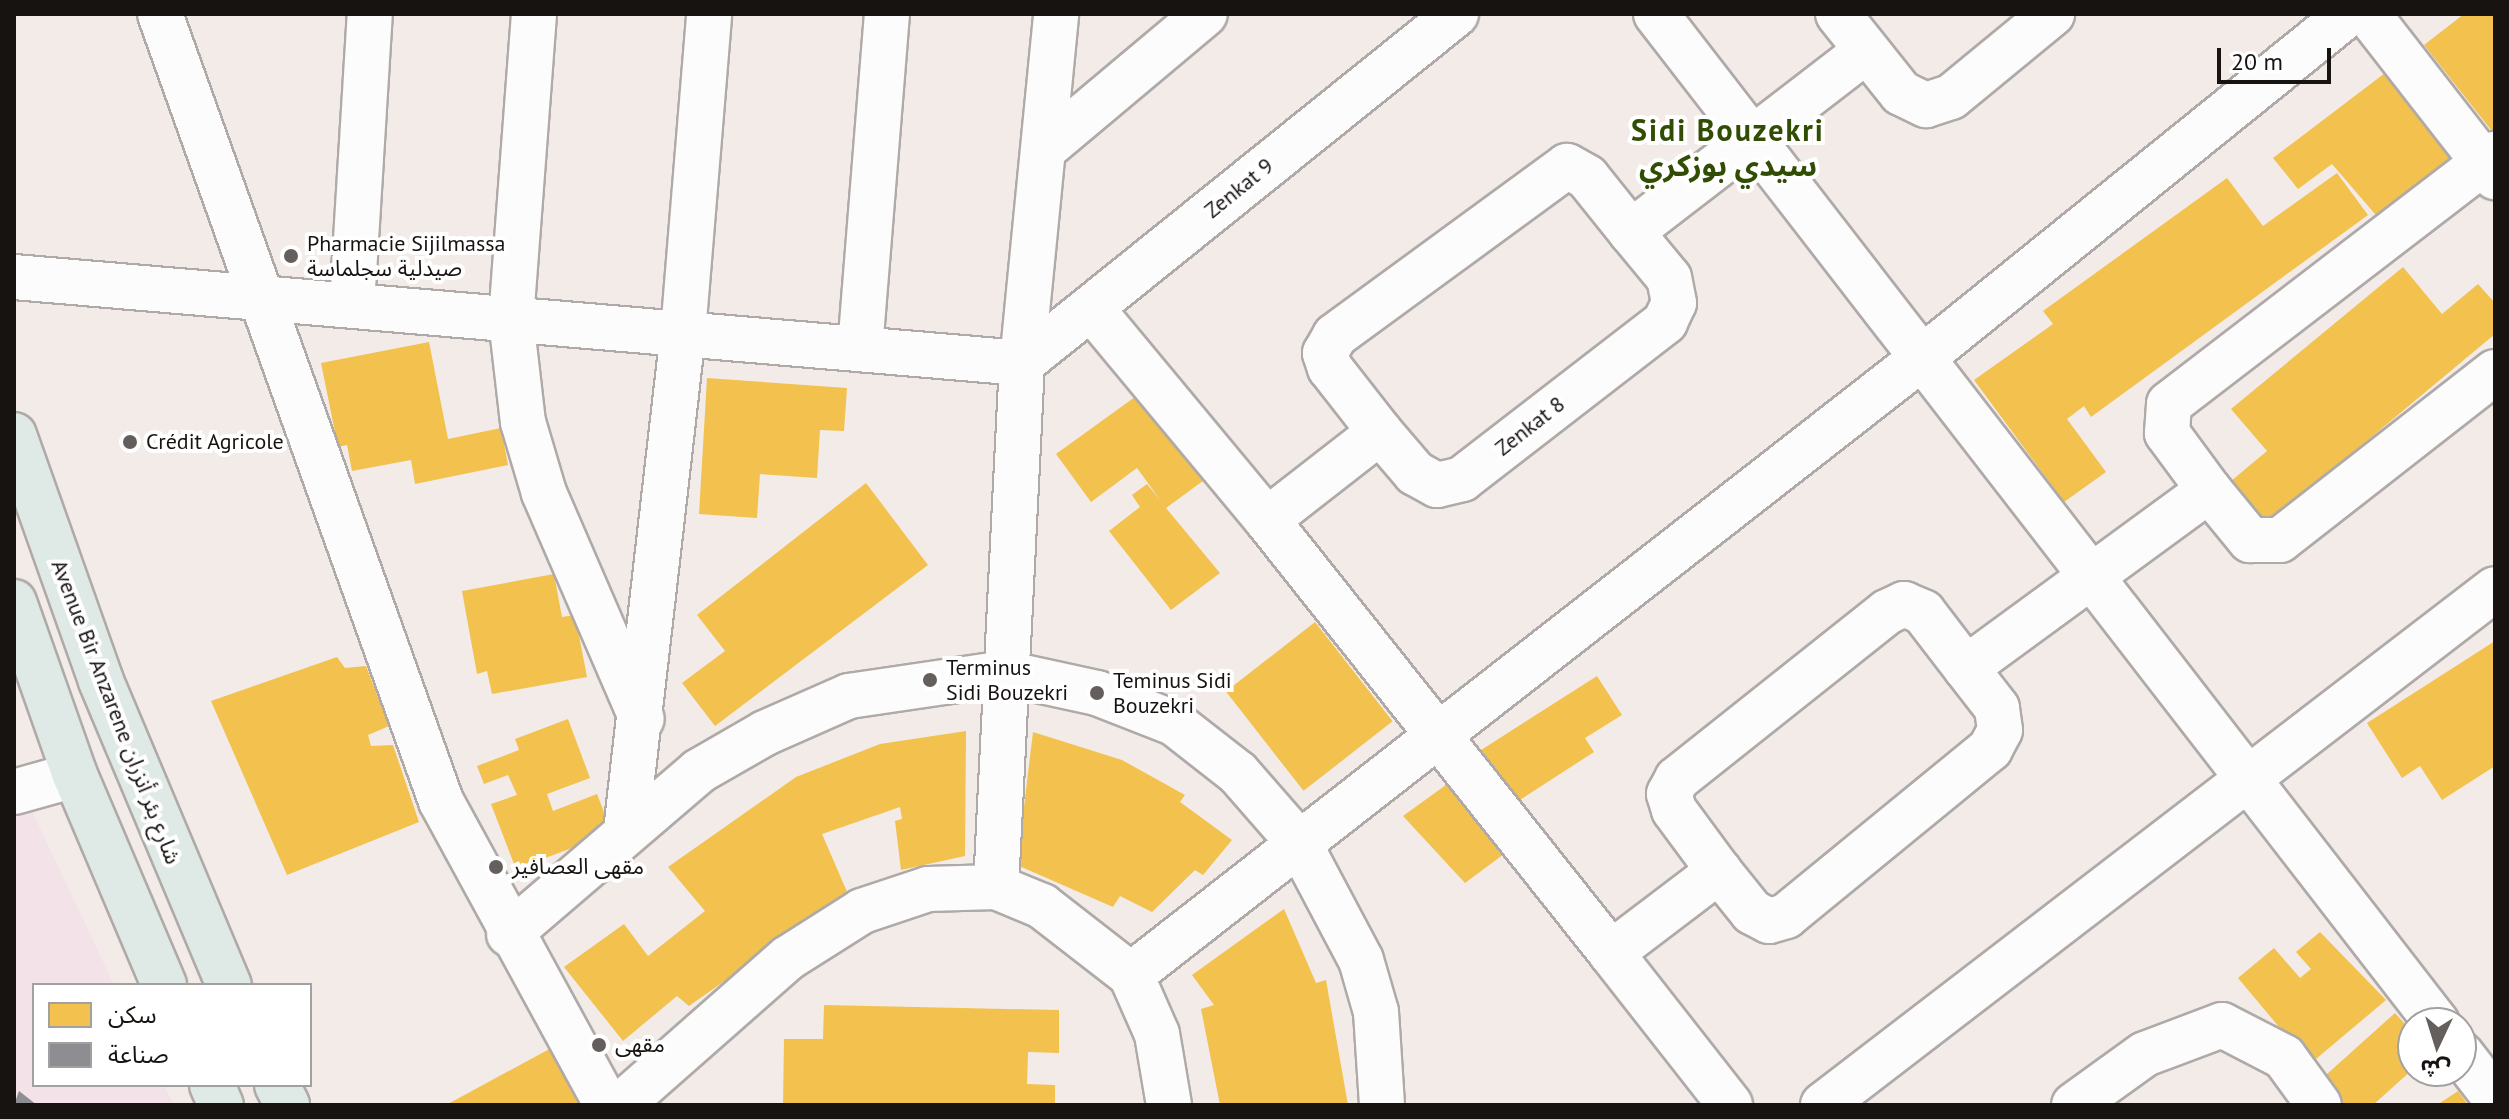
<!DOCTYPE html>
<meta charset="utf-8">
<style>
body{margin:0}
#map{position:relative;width:2509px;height:1119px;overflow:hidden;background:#f2ebe8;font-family:"PT Sans","Noto Sans Arabic",sans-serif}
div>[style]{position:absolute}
.industrial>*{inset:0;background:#f3e2e7}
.homes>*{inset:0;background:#f2c14e;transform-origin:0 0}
.industry>*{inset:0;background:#8d8d92}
.roads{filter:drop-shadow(2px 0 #afaaa8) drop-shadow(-2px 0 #afaaa8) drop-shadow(0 2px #afaaa8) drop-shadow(0 -2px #afaaa8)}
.minor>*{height:44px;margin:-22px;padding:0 22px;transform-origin:22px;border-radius:22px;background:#fdfcfc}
.major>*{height:44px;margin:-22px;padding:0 22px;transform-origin:22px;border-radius:22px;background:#dfe9e5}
.dots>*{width:22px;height:22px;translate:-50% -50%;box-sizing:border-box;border:4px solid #fff;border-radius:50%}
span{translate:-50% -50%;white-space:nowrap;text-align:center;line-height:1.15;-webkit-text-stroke:8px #fff;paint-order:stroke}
.street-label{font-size:22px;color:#171311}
.poi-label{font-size:22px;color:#171311}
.left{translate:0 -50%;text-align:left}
.district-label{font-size:30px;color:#314d04;font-weight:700;letter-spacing:2px}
.frame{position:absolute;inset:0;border:16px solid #171311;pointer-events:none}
.legend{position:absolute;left:32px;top:983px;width:280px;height:104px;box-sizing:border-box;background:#fff;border:2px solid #a2a1a0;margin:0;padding:10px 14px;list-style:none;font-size:24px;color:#171311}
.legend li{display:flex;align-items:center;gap:16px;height:40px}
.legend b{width:40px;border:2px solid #a2a1a0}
.north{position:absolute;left:2397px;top:1007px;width:80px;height:80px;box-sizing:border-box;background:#fff;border:2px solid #a2a1a0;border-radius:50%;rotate:184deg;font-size:22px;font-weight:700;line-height:32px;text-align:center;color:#171311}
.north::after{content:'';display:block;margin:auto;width:28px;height:36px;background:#645f5c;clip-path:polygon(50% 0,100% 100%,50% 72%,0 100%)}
.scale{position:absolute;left:2217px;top:48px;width:114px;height:36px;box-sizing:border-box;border:4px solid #171311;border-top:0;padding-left:10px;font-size:24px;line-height:28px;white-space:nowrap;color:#171311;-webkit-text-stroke:6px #fff;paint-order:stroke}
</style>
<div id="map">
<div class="industrial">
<div style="clip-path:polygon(14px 773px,114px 985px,34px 985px,34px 1085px,164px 1085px,174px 1105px,14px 1105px)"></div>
</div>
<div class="homes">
<div style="clip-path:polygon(2464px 14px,2495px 14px,2495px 135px,2424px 45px)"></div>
<div style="clip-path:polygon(2385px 73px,2455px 165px,2381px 221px,2332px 164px,2298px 189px,2273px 158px)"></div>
<div style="clip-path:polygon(2337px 173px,2368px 215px,2091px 417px,2084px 406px,2067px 419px,2106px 472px,2064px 502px,1974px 380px,2053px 324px,2043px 311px,2227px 178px,2263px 226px)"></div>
<div style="clip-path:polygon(2403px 267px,2442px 314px,2478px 284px,2495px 303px,2495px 334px,2261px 529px,2225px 486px,2267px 451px,2231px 409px)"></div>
<div style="clip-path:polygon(429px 342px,448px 439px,501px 428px,508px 465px,415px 484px,411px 460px,352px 471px,347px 445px,338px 447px,321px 363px)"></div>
<div style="clip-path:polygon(707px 378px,847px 388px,844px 431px,820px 430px,817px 478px,760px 474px,757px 518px,699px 514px)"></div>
<div style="clip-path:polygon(1146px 389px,1207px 478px,1166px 508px,1220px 573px,1171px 610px,1109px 531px,1140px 507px,1132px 495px,1147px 484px,1161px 501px,1137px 468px,1091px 502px,1056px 454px)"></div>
<div style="clip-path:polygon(866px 483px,928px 565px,715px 726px,682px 683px,725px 651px,697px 615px)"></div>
<div style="clip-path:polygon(554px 574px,562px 617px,575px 615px,587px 677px,492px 694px,487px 671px,477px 674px,462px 591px)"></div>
<div style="left:1315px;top:622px;width:126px;height:113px;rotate:52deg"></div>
<div style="clip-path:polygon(2495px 641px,2495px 766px,2442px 800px,2420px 766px,2402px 778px,2367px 723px)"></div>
<div style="clip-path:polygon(337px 657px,345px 668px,366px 666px,389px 726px,368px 735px,371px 746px,393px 745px,419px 822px,287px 875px,211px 701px)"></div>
<div style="clip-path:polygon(1597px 676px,1622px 715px,1585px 738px,1594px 752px,1512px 805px,1478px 752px)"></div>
<div style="clip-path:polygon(568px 719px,590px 778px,547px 794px,553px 811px,597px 794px,612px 833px,516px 869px,491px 804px,517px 795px,508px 775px,484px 784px,477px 766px,519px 750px,515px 739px)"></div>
<div style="clip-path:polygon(966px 731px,965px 856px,901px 870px,895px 821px,902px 819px,900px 807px,822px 834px,848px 894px,689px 1006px,677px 996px,623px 1041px,564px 967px,624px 924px,648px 956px,705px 911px,668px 867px,796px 777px,880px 744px)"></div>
<div style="clip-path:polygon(1033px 732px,1122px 760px,1185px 795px,1180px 802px,1232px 840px,1203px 875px,1195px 870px,1152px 912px,1120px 896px,1113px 907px,1017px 865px)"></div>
<div style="clip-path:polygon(1450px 782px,1504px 854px,1465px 883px,1403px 816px)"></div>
<div style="clip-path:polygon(1284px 909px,1316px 983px,1326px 980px,1348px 1105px,1220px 1105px,1201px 1009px,1214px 1005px,1192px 975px)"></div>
<div style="clip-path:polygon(2320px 932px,2386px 1000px,2310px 1064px,2238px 978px,2274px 948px,2300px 978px,2311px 969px,2296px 952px)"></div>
<div style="clip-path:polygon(824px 1005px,1059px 1010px,1059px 1053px,1028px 1052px,1027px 1084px,1055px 1085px,1055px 1105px,783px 1105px,784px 1039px,823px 1039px)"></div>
<div style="clip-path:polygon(2395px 1013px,2413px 1033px,2413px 1069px,2373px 1105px,2337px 1105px,2317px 1083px)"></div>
<div style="clip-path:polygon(555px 1046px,587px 1105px,446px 1105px)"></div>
<div style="clip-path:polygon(2458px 1091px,2468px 1105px,2437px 1105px)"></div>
</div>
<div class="industry">
<div style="clip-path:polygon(19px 1091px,37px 1105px,14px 1105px)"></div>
</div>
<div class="roads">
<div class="minor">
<div style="left:160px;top:14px;width:836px;rotate:70.35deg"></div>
<div style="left:441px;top:801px;width:346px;rotate:61.4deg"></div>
<div style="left:534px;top:14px;width:306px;rotate:94.3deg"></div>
<div style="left:511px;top:319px;width:104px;rotate:83.4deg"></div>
<div style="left:523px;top:422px;width:74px;rotate:73.5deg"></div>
<div style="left:544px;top:493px;width:246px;rotate:66.6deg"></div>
<div style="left:1656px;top:14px;width:1276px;rotate:52.26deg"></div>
<div style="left:1838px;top:14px;width:101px;rotate:51.4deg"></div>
<div style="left:1901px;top:93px;width:28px;rotate:26deg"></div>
<div style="left:1926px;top:105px;width:26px;rotate:-18deg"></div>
<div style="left:1951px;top:97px;width:131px;rotate:-39.4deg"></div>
<div style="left:2368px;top:14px;width:207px;rotate:52.1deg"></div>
<div style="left:1044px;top:149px;width:210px;rotate:-40deg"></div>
<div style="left:1631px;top:232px;width:70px;rotate:-128.7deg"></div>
<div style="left:1587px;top:177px;width:23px;rotate:-151deg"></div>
<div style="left:1567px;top:166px;width:288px;rotate:143.8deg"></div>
<div style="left:1335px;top:336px;width:20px;rotate:120deg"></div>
<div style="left:1325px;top:353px;width:16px;rotate:72deg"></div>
<div style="left:1330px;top:368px;width:81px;rotate:52deg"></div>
<div style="left:1380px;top:432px;width:143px;rotate:142.1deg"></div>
<div style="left:1267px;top:520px;width:553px;rotate:51.53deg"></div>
<div style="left:1611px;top:953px;width:136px;rotate:-37.2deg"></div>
<div style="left:1719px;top:871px;width:76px;rotate:-126.4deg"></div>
<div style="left:1674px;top:810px;width:17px;rotate:-107deg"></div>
<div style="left:1669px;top:794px;width:17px;rotate:-62deg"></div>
<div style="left:1677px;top:779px;width:268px;rotate:-38.5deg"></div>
<div style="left:1887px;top:612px;width:19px;rotate:-25deg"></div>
<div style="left:1904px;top:604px;width:21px;rotate:23deg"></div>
<div style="left:1923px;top:612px;width:71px;rotate:52.5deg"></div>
<div style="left:1966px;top:668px;width:301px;rotate:-36.2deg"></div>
<div style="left:2209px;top:490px;width:65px;rotate:50.6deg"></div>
<div style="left:2250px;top:540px;width:30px"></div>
<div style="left:2280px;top:540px;width:273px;rotate:-38deg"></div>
<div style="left:14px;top:277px;width:1012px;rotate:4.88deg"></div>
<div style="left:1022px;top:363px;width:557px;rotate:-38.8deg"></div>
<div style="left:352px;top:305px;width:292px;rotate:-86.5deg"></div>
<div style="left:1091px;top:308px;width:276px;rotate:50.3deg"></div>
<div style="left:860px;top:349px;width:336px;rotate:-85.4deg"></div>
<div style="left:1380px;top:432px;width:54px;rotate:49.5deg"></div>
<div style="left:1415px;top:473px;width:25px;rotate:29deg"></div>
<div style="left:1437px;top:485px;width:26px;rotate:-13deg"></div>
<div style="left:1462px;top:479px;width:257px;rotate:-37.7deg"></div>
<div style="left:1665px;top:322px;width:21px;rotate:-65deg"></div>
<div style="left:1674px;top:303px;width:25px;rotate:-101deg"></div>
<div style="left:1669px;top:278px;width:60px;rotate:-129.6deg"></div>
<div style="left:1631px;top:232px;width:297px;rotate:-37.6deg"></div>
<div style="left:2209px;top:490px;width:71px;rotate:-126.4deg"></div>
<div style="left:2167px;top:433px;width:29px;rotate:-86deg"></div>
<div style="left:2169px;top:404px;width:411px;rotate:-37.5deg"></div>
<div style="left:14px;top:792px;width:63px;rotate:-15.6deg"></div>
<div style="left:626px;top:831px;width:501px;rotate:-83.47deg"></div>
<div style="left:683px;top:333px;width:320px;rotate:-85.3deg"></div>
<div style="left:1719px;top:871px;width:53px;rotate:51.2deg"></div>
<div style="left:1752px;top:912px;width:19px;rotate:28deg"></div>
<div style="left:1769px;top:921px;width:18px;rotate:-16deg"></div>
<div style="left:1786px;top:916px;width:264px;rotate:-39.3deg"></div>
<div style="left:1990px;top:749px;width:21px;rotate:-62deg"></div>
<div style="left:2000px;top:730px;width:22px;rotate:-98deg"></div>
<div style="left:1997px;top:708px;width:51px;rotate:-127.8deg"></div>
<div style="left:996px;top:887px;width:525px;rotate:-87.16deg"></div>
<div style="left:1022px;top:363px;width:351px;rotate:-84.4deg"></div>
<div style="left:509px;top:934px;width:250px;rotate:-40.6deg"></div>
<div style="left:699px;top:771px;width:76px;rotate:-29.9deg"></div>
<div style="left:765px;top:733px;width:92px;rotate:-23.8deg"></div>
<div style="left:849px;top:696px;width:158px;rotate:-8.4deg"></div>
<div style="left:1005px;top:673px;width:94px;rotate:12.3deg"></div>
<div style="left:1097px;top:693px;width:83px;rotate:21.3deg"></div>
<div style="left:1174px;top:723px;width:81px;rotate:38deg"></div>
<div style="left:1238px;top:773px;width:93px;rotate:48.9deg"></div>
<div style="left:1299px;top:843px;width:132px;rotate:62.1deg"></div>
<div style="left:1361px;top:960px;width:54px;rotate:73.9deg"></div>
<div style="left:1376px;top:1012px;width:93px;rotate:86.3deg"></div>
<div style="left:1611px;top:953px;width:193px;rotate:51.9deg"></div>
<div style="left:1131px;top:975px;width:1003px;rotate:-37.96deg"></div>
<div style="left:1922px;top:358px;width:548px;rotate:-38.92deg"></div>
<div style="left:2461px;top:1054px;width:56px;rotate:52.3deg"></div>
<div style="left:621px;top:1105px;width:222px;rotate:-41.4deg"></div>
<div style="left:788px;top:958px;width:88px;rotate:-32.4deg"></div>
<div style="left:862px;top:911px;width:70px;rotate:-18.4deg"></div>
<div style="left:928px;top:889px;width:68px;rotate:-1.7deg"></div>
<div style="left:996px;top:887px;width:50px;rotate:22.4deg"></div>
<div style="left:1042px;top:906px;width:113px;rotate:37.8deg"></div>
<div style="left:1131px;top:975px;width:64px;rotate:66.2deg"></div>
<div style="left:1157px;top:1034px;width:72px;rotate:80.4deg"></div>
<div style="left:1823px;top:1105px;width:847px;rotate:-37.52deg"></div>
<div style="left:2074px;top:1105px;width:87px;rotate:-35.7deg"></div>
<div style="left:2145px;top:1054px;width:82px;rotate:-20.6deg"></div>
<div style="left:2222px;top:1025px;width:70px;rotate:27.3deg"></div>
<div style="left:2284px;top:1057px;width:59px;rotate:53.9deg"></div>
</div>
<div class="major">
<div style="left:14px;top:435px;width:261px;rotate:70.5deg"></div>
<div style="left:101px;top:681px;width:330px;rotate:67.2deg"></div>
<div style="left:14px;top:602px;width:183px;rotate:70.6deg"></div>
<div style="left:75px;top:775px;width:228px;rotate:67deg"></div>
<div style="left:212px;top:1085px;width:22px;rotate:66deg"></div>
<div style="left:277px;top:1085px;width:22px;rotate:63deg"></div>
</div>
</div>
<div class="dots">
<div style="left:291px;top:256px;background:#645f5c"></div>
<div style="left:130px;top:442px;background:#645f5c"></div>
<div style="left:930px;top:680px;background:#645f5c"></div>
<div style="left:1097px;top:693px;background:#645f5c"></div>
<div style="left:496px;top:867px;background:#645f5c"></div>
<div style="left:599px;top:1045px;background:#645f5c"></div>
</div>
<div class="street-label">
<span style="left:1239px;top:188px;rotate:-39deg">Zenkat 9</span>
<span style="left:1530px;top:426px;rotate:-38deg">Zenkat 8</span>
<span style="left:116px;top:712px;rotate:69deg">Avenue Bir Anzarene شارع بئر أنزران</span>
</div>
<div class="poi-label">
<span class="left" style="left:307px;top:256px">Pharmacie Sijilmassa<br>صيدلية سجلماسة</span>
<span class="left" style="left:146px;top:442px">Crédit Agricole</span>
<span class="left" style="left:946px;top:680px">Terminus<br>Sidi Bouzekri</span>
<span class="left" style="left:1113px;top:693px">Teminus Sidi<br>Bouzekri</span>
<span class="left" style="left:512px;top:867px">مقهى العصافير</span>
<span class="left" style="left:615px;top:1045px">مقهى</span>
</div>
<div class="district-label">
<span style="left:1728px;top:147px">Sidi Bouzekri<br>سيدي بوزكري</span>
</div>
<div class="frame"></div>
<ul class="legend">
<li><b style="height:22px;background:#f2c14e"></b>سكن</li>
<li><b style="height:22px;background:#8d8d92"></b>صناعة</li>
</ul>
<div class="north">ش</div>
<div class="scale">20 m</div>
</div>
